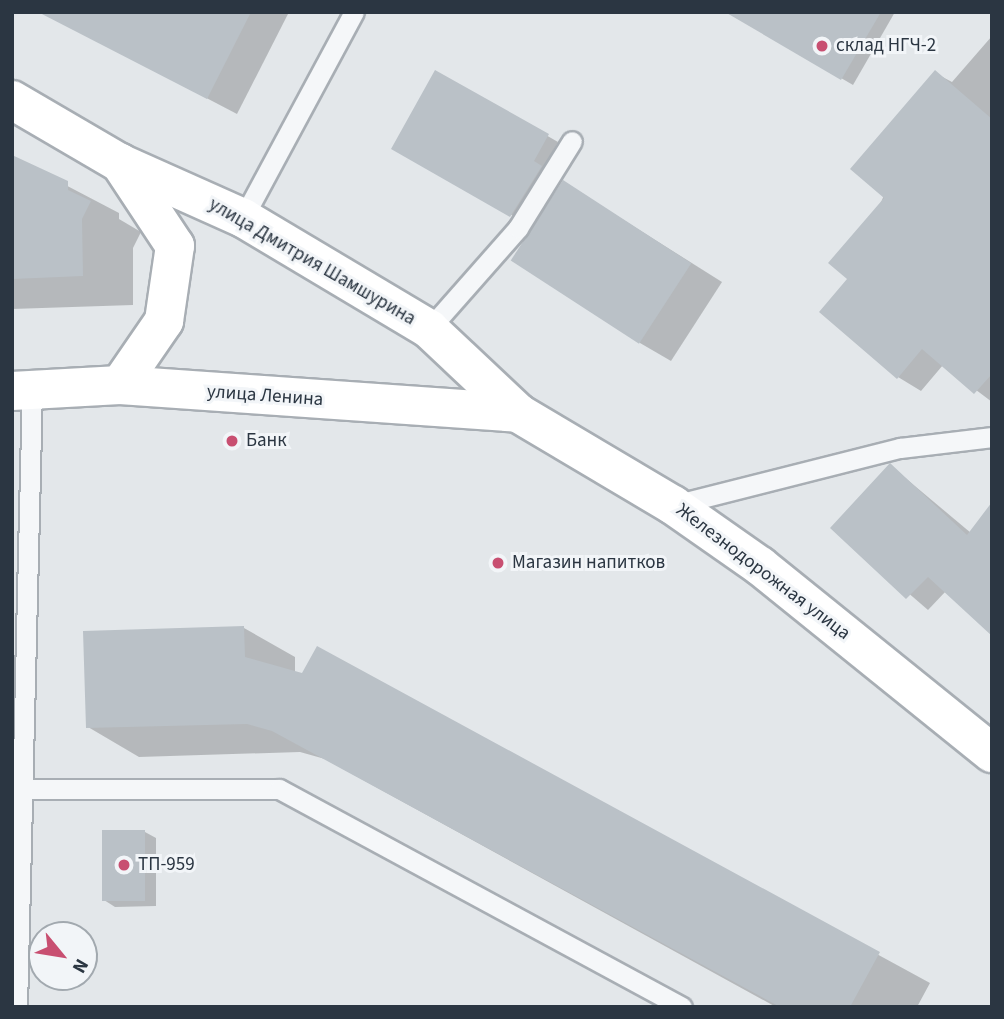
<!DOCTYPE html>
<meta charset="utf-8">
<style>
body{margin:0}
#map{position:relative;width:1004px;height:1019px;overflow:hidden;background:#e3e7ea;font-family:"Source Sans 3",sans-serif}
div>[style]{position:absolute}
.shadow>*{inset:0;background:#0003}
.building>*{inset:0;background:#bac1c7;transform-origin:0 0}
.roads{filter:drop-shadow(2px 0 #a8aeb4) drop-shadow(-2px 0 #a8aeb4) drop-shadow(0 2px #a8aeb4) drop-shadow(0 -2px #a8aeb4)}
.lane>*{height:19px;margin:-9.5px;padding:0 9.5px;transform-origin:9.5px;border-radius:9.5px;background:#f5f7f9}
.secondary>*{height:38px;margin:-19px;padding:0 19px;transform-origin:19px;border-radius:19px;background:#fff}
.dots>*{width:19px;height:19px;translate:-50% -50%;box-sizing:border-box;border:4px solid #f2f5f8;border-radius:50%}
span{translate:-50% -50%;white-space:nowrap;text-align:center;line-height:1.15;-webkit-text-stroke:6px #f2f5f8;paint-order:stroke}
.poi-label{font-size:19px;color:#2b3642}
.left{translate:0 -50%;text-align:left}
.street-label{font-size:19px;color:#2b3642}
.frame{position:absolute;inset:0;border:14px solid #2b3642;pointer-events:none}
.north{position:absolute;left:28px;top:921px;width:70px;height:70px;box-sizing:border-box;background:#f2f5f8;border:2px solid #a2a9af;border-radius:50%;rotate:120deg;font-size:19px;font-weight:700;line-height:28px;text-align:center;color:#2b3642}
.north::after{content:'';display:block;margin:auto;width:24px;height:32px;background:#c84f71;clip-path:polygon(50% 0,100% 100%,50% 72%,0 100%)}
</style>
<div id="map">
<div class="shadow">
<div style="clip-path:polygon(42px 12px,289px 12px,237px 114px)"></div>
<div style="clip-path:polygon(728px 12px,895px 12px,853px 85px)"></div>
<div style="clip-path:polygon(992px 36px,992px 402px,943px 365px,921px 391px,898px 377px,849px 279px,935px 73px,952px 82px)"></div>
<div style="clip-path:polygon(436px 72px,558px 142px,543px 168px,551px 174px,522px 221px,393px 148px)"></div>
<div style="clip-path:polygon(12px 157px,119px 213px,119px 219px,141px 232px,133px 248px,133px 305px,12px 309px)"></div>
<div style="clip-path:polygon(563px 182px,722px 282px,671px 361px,640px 343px)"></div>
<div style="clip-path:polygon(891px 466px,971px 533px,946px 591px,928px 610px,833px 528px)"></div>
<div style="clip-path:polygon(244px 628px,295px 657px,295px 672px,303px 675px,317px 649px,930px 983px,917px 1007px,776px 1007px,325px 759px,300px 752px,139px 757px,88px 727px)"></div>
<div style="clip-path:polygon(145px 832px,156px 838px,156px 906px,115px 907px,104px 900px)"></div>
</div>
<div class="building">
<div style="clip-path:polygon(38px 12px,251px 12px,207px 99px)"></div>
<div style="clip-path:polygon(725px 12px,881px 12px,841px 80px)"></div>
<div style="clip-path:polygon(435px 70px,549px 134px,534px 161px,542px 166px,510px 217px,391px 149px)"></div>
<div style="clip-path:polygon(935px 70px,992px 119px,992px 374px,974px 394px,922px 349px,897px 379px,819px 312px,847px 279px,828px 263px,884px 198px,850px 169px)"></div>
<div style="clip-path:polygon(12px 155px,68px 181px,68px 190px,91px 201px,82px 219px,83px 276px,12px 279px)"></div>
<div style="left:563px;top:180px;width:153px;height:96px;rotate:33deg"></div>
<div style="clip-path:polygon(890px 463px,967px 535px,992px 502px,992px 636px,928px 577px,906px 599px,830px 528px)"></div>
<div style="clip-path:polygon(244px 626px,245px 657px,302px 673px,317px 646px,880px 952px,850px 1007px,780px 1007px,272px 731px,247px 724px,86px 728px,83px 631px)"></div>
<div style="left:102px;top:830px;width:43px;height:71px"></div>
</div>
<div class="roads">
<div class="lane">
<div style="left:243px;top:218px;width:234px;rotate:-61.7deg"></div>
<div style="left:429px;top:329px;width:135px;rotate:-48.6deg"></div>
<div style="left:518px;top:228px;width:102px;rotate:-58.2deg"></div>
<div style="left:674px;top:505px;width:233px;rotate:-14.2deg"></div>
<div style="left:900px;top:448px;width:93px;rotate:-6.8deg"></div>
<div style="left:20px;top:789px;width:259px"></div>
<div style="left:279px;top:789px;width:458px;rotate:28.4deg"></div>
<div style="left:17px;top:1007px;width:617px;rotate:-88.61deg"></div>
</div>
<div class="secondary">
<div style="left:12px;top:100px;width:125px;rotate:30.3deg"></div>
<div style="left:120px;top:163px;width:135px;rotate:24.1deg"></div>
<div style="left:243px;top:218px;width:217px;rotate:30.8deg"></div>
<div style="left:429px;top:329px;width:122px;rotate:43.3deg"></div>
<div style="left:518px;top:413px;width:180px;rotate:30.7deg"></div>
<div style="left:673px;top:505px;width:106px;rotate:35deg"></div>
<div style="left:760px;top:566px;width:298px;rotate:38.9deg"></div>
<div style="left:120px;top:385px;width:78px;rotate:-55.5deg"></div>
<div style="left:164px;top:321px;width:76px;rotate:-81.7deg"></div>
<div style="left:175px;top:246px;width:100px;rotate:-123.5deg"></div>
<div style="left:12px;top:391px;width:108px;rotate:-3.2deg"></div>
<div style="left:120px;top:385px;width:399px;rotate:4deg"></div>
</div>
</div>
<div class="dots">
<div style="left:822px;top:46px;background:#c84f71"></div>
<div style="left:232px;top:441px;background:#c84f71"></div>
<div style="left:498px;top:563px;background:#c84f71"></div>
<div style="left:124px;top:865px;background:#c84f71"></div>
</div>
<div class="poi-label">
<span class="left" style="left:836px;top:46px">склад НГЧ-2</span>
<span class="left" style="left:246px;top:441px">Банк</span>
<span class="left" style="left:512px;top:563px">Магазин напитков</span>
<span class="left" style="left:138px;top:865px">ТП-959</span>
</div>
<div class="street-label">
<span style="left:312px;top:262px;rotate:30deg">улица Дмитрия Шамшурина</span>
<span style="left:265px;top:396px;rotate:4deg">улица Ленина</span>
<span style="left:763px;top:572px;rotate:37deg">Железнодорожная улица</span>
</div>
<div class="frame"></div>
<div class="north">N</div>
</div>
